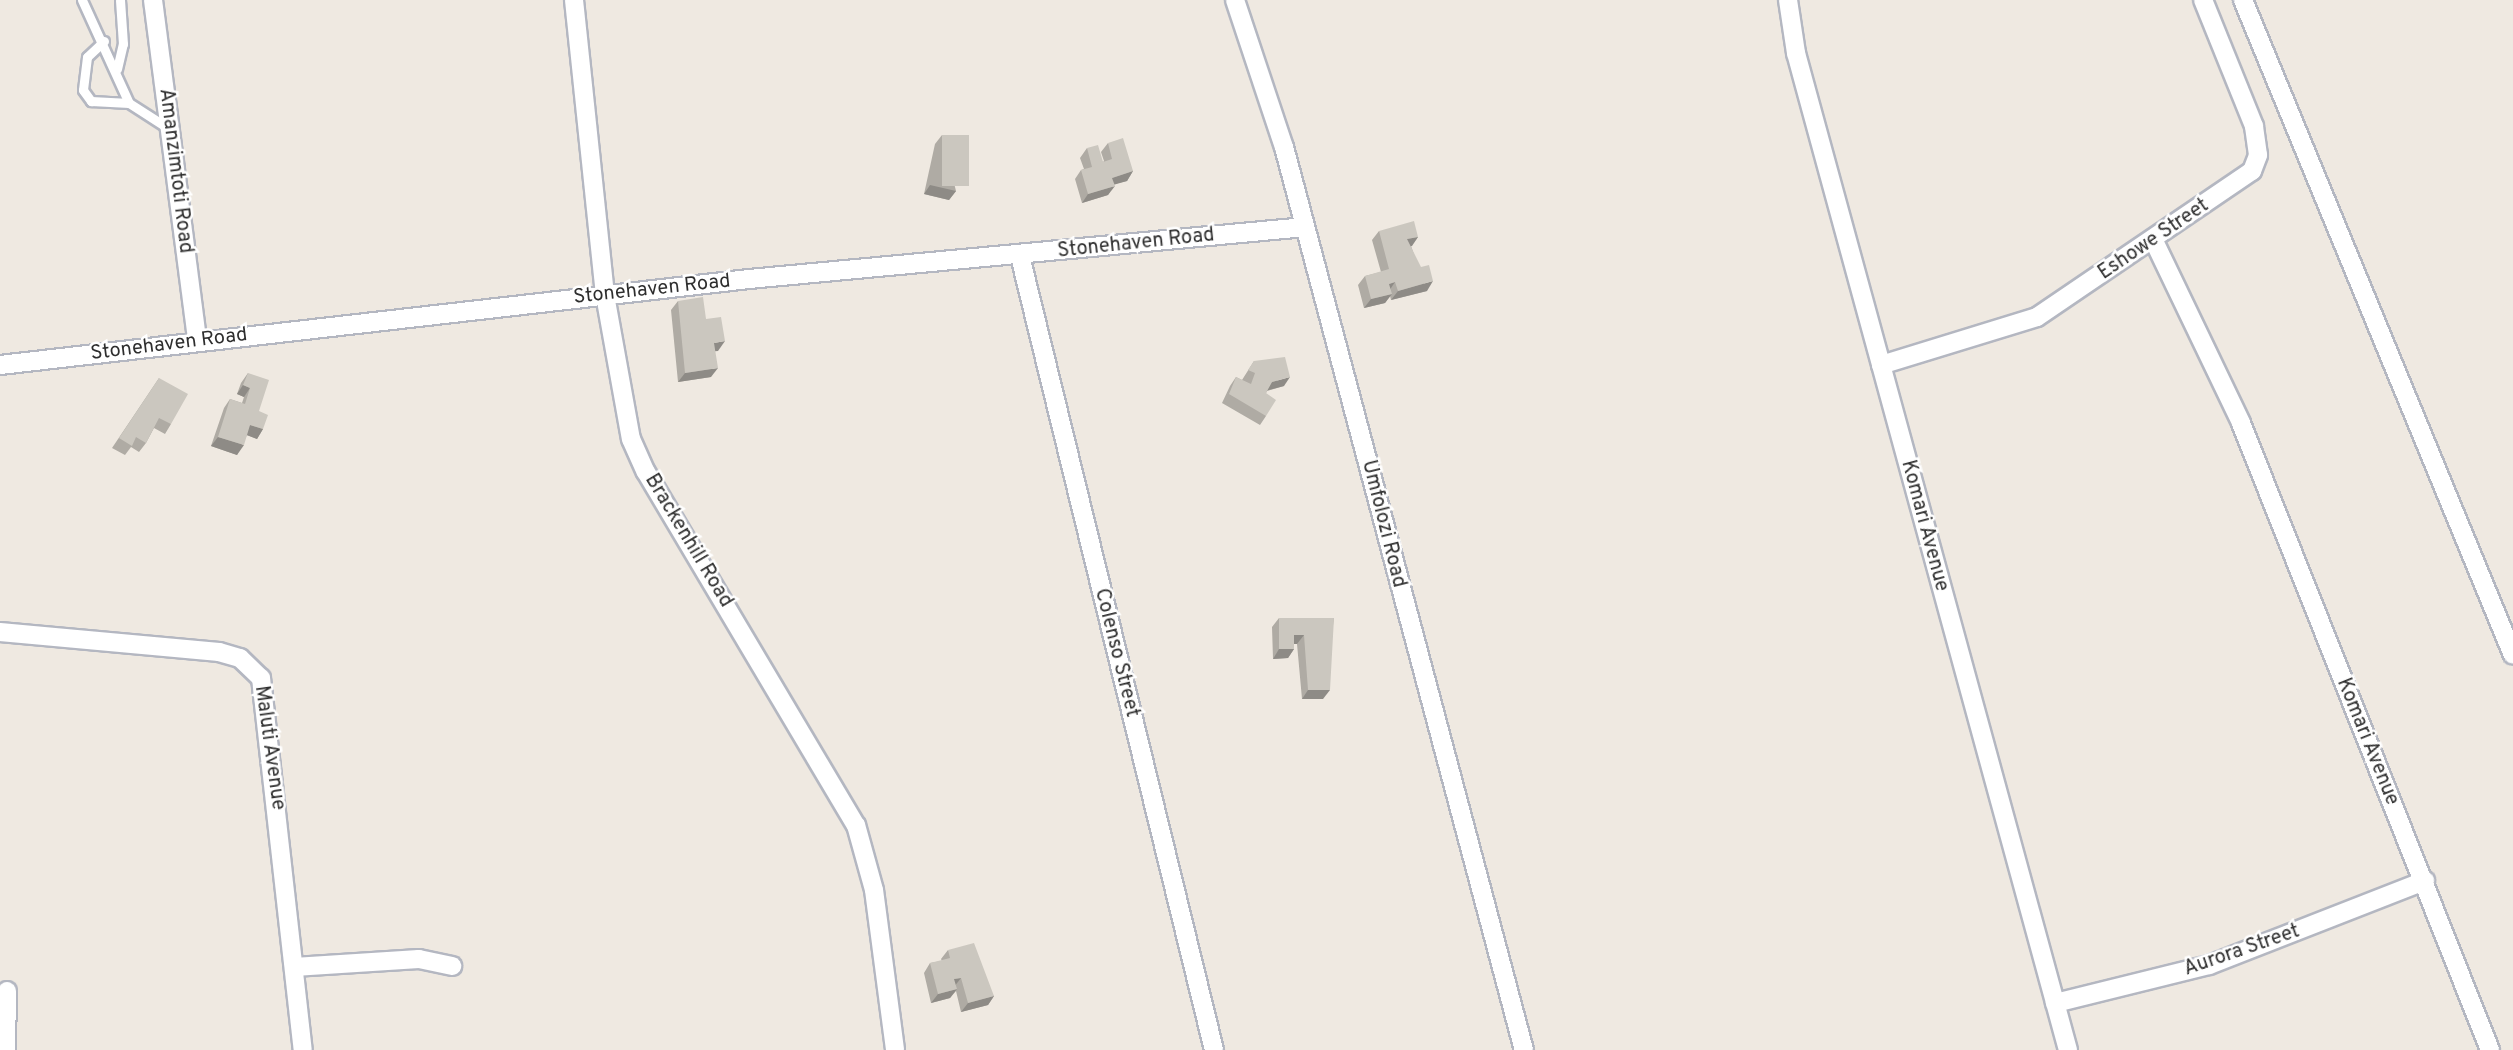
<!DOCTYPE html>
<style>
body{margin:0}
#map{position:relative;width:2513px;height:1050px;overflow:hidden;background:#efe9e1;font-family:Overpass,sans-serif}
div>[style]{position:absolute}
.roads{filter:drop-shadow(2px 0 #b4b7c1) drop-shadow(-2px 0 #b4b7c1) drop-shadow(0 2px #b4b7c1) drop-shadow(0 -2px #b4b7c1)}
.lane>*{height:9px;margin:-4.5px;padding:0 4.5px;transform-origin:4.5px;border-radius:4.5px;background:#fff}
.street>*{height:18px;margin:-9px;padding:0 9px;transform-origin:9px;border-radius:9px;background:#fff}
.wall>*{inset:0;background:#afaba4}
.shaded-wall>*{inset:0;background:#8e8b86}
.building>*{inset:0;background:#cbc7bf;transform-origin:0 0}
span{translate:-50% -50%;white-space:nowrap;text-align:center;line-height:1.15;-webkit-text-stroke:5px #fff;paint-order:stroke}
.street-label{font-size:20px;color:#2e2e2e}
</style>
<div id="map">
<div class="roads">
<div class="lane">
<div style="left:82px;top:0;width:113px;rotate:65.5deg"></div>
<div style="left:129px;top:103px;width:46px;rotate:32.7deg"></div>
<div style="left:104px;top:41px;width:23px;rotate:137deg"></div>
<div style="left:87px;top:57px;width:33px;rotate:97deg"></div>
<div style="left:83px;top:90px;width:14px;rotate:54deg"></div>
<div style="left:91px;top:101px;width:38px;rotate:3deg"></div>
<div style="left:117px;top:69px;width:26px;rotate:-77deg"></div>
<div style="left:123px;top:44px;width:44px;rotate:-93.9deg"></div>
</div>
<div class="street">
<div style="left:153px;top:0;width:344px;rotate:82.6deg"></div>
<div style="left:574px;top:0;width:297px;rotate:84deg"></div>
<div style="left:605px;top:295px;width:146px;rotate:79.8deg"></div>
<div style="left:631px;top:439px;width:36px;rotate:66deg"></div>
<div style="left:646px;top:472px;width:411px;rotate:59.3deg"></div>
<div style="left:856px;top:825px;width:67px;rotate:74.5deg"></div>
<div style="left:874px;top:890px;width:161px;rotate:82.5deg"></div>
<div style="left:1235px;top:0;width:155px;rotate:71.6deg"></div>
<div style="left:1284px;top:147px;width:934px;rotate:75.12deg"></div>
<div style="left:1788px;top:0;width:54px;rotate:81.4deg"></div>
<div style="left:1796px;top:53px;width:1033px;rotate:74.74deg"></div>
<div style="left:2243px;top:0;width:708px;rotate:67.6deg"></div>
<div style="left:2153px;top:239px;width:204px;rotate:64.4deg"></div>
<div style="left:2241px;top:423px;width:675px;rotate:68.34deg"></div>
<div style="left:1020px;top:256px;width:817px;rotate:76.27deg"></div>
<div style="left:0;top:365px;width:754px;rotate:-6.55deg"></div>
<div style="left:749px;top:279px;width:558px;rotate:-5.34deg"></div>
<div style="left:1881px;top:365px;width:163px;rotate:-17.1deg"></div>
<div style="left:2037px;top:317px;width:260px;rotate:-34.2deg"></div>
<div style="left:2252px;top:171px;width:17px;rotate:-69deg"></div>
<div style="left:2258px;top:155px;width:29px;rotate:-98deg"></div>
<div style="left:2254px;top:126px;width:136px;rotate:-112deg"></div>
<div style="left:0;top:632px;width:220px;rotate:5.2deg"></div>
<div style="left:219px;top:652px;width:22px;rotate:16deg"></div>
<div style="left:240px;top:658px;width:29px;rotate:44deg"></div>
<div style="left:261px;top:678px;width:374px;rotate:83.6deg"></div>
<div style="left:294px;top:967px;width:125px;rotate:-3.7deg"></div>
<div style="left:419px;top:959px;width:34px;rotate:12deg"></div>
<div style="left:2055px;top:1003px;width:159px;rotate:-13.9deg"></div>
<div style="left:2209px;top:965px;width:232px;rotate:-21.3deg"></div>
<div style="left:6px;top:1050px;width:59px;rotate:-89deg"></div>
</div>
</div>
<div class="wall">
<div style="clip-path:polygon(942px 135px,956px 191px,949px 200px,924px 194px,935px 144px)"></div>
<div style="clip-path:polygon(1108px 143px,1133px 171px,1127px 181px,1114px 184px,1108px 195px,1082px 203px,1075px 179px,1081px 170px,1084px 169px,1080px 158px,1087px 148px,1103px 162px,1104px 161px,1101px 152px)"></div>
<div style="clip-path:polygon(1379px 231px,1418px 237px,1411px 246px,1427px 291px,1391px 300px,1390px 296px,1385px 303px,1364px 308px,1358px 285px,1365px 276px,1381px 272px,1372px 240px)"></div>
<div style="clip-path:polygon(678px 301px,706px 319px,718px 351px,715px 351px,711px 377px,678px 382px,671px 310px)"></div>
<div style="clip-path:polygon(1254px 361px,1284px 386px,1267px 391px,1266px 393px,1266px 416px,1260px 425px,1222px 403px,1230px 386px,1236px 377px,1242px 380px)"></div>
<div style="clip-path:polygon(248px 373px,263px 429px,257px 439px,247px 435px,237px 455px,211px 446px,224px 408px,230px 399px,242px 403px,244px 397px,237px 394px,241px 383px)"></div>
<div style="clip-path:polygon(159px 378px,171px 424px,165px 434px,154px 428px,146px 443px,139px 452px,131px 447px,125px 455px,112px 448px)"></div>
<div style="clip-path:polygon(1279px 618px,1334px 618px,1323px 699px,1302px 699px,1297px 644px,1294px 644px,1294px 649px,1288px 658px,1273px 659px,1272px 627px)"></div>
<div style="clip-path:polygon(948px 950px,994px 996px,988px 1005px,961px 1012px,956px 991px,950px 998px,931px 1003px,924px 973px,930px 963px,942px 961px,941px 959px)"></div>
</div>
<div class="shaded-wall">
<div style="clip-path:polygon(1133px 171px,1127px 181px,1106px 187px,1112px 178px)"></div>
<div style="clip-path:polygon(930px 185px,956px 191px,949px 200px,924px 194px)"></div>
<div style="clip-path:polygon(1115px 186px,1108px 195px,1082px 203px,1088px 194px)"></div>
<div style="clip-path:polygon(1418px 237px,1412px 246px,1401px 249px,1407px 239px)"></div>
<div style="clip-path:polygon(1433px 281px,1427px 291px,1391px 300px,1398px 291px)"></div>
<div style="clip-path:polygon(1395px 282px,1389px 291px,1389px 284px)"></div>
<div style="clip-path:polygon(1392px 294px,1385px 303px,1364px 308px,1371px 299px)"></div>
<div style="clip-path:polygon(725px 341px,718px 351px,707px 352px,714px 343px)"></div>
<div style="clip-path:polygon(718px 368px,711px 377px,678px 382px,685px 373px)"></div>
<div style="clip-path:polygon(1290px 377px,1284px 386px,1265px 391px,1272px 382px)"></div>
<div style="clip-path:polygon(243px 385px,250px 388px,244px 397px,237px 394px)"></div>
<div style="clip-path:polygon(250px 425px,263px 429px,257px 439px,244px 434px)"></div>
<div style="clip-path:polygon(218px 437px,244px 445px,237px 455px,211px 446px)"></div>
<div style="clip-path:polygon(1294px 635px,1304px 635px,1297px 644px,1287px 644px)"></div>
<div style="clip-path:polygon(1279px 649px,1294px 649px,1288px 658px,1273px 659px)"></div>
<div style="clip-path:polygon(1308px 690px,1330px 690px,1323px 699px,1302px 699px)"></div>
<div style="clip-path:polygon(961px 978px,954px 987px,954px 979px)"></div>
<div style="clip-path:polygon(957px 989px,950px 998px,931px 1003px,938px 994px)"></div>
<div style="clip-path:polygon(994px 996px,988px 1005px,961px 1012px,968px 1003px)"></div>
</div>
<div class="building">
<div style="left:942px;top:135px;width:27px;height:51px"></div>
<div style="clip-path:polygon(1123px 138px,1133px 171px,1112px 178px,1115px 186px,1088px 194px,1081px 170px,1092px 167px,1087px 148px,1098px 145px,1103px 162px,1112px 159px,1108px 143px)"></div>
<div style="clip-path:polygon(1414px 221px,1418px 237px,1407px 239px,1421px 267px,1429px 265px,1433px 281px,1398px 291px,1395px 282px,1389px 284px,1392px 294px,1371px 299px,1365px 276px,1389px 269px,1379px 231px)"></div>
<div style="clip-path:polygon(703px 297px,706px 319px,721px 317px,725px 341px,714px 343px,718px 368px,685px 373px,678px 301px)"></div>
<div style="clip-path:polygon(1285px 357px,1290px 377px,1272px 382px,1266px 393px,1276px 400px,1266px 416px,1229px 394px,1236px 377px,1251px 384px,1255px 373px,1248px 370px,1254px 361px)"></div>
<div style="clip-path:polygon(248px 373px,269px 380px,259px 411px,268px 415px,263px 429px,250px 425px,244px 445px,218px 437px,230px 399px,245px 404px,250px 388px,243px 385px)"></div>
<div style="clip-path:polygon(159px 378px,188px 394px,171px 424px,159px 418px,146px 443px,136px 437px,132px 446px,119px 438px)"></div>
<div style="clip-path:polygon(1279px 618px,1334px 618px,1330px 690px,1308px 690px,1304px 635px,1294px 635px,1294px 649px,1279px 649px)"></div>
<div style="clip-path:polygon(974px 943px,994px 996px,968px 1003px,961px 978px,954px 979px,957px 989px,938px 994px,930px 963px,950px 958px,948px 950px)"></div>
</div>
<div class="street-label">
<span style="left:175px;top:171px;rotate:83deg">Amanzimtoti Road</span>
<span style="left:2154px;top:240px;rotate:-34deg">Eshowe Street</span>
<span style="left:1136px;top:244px;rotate:-6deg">Stonehaven Road</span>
<span style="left:652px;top:290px;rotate:-6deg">Stonehaven Road</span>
<span style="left:169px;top:345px;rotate:-7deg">Stonehaven Road</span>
<span style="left:1383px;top:524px;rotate:76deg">Umfolozi Road</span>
<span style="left:1924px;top:526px;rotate:75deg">Komari Avenue</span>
<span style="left:688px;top:541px;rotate:59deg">Brackenhill Road</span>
<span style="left:1116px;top:653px;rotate:76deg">Colenso Street</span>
<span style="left:2367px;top:742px;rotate:68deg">Komari Avenue</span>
<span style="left:269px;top:748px;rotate:82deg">Maluti Avenue</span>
<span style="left:2242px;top:951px;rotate:-19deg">Aurora Street</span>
</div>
</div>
